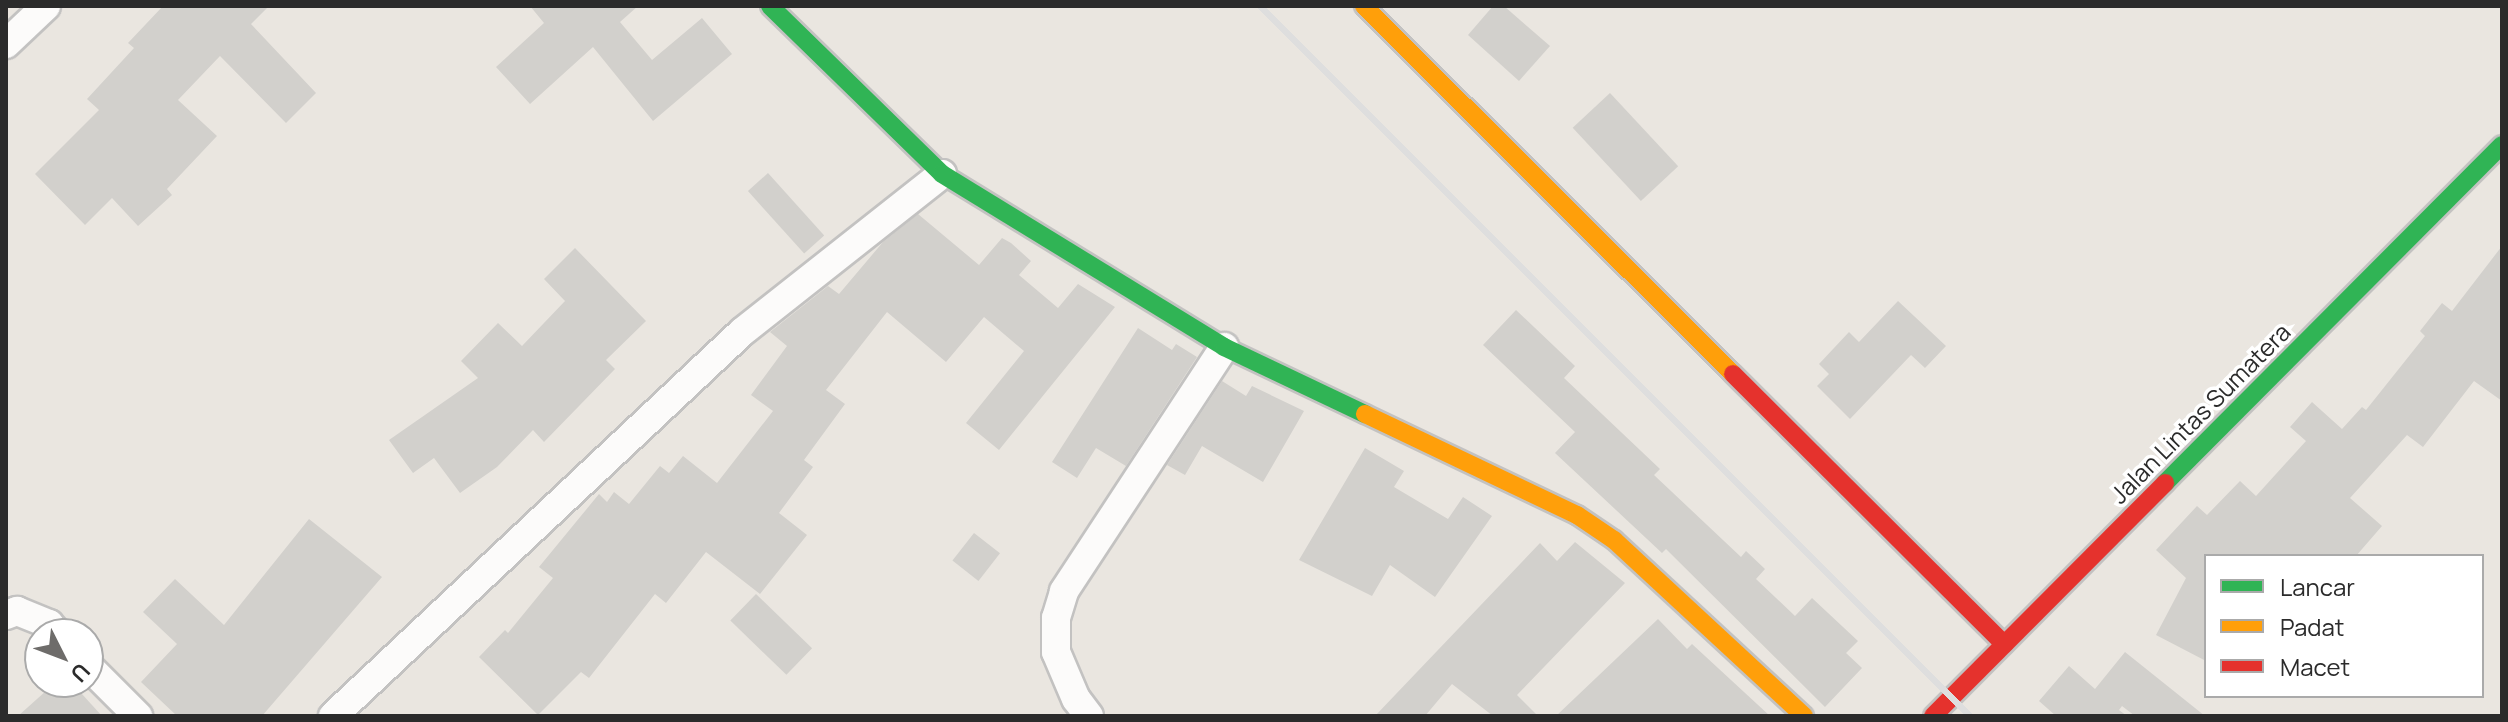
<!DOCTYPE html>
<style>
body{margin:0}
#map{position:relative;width:2508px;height:722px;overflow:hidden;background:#eae6e0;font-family:Manrope,sans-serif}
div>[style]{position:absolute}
.building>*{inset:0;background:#d2d0cc;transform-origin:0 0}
.roads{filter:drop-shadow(2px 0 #c3c2c1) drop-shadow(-2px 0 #c3c2c1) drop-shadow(0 2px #c3c2c1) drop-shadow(0 -2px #c3c2c1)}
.street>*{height:28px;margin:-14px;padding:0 14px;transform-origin:14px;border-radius:14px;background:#fcfbfa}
.fast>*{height:18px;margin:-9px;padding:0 9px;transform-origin:9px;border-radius:9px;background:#30b455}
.slow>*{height:18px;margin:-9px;padding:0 9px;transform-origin:9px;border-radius:9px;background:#ff9f0a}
.jam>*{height:18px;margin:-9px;padding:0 9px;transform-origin:9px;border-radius:9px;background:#e5322d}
.rail>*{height:6px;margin:-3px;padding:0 3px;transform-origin:3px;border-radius:3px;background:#dedede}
span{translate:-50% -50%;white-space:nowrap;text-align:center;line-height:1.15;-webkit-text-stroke:7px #fff;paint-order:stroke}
.street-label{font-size:24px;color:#2b2b2b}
.frame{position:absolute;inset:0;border:8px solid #2b2b2b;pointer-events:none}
.legend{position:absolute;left:2204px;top:554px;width:280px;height:144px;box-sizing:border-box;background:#fff;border:2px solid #aaa;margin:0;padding:10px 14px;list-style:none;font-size:24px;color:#2b2b2b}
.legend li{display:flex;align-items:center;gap:16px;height:40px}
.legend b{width:40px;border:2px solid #aaa}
.north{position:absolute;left:24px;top:618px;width:80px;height:80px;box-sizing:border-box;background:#fff;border:2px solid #aaa;border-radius:50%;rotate:132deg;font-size:22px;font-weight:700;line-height:32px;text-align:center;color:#2b2b2b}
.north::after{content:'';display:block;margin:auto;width:28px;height:36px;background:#6e6c6a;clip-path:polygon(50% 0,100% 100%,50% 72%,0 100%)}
</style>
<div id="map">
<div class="building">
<div style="clip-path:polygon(163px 6px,269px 6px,251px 24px,316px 93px,286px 123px,220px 56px,178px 100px,217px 136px,167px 189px,172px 195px,138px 226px,112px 198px,85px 225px,35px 174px,99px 110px,87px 99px,134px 48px,128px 43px)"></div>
<div style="clip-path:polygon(530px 6px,638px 6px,620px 22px,652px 60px,702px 18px,732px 54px,653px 121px,593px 47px,530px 104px,496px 67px,544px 23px)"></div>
<div style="clip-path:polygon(1493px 6px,1504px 6px,1550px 46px,1519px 81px,1468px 35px)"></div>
<div style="left:1610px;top:93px;width:100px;height:51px;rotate:47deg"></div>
<div style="left:768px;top:173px;width:84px;height:27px;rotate:48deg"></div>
<div style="clip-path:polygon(918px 214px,979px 265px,1002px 238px,1011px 243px,1031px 261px,1019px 275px,1058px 308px,1078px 284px,1115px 307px,999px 450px,966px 423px,1024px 351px,984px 317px,946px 362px,887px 312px,826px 390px,845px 404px,804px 460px,813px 467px,779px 513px,807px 535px,760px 594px,706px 552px,666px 603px,655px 594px,589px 678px,581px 672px,538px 715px,479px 657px,505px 630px,508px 633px,553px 578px,539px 567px,599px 494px,607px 502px,614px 492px,629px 504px,660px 466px,669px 473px,683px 456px,717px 483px,773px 411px,751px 395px,787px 346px,770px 332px,828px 286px,839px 294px,883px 242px)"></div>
<div style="clip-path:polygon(2502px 246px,2502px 401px,2474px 381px,2423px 447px,2407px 435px,2350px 498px,2382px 526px,2356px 556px,2206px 556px,2206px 661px,2156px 635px,2186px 578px,2156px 550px,2197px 506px,2207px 515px,2240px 481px,2256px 496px,2306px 441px,2290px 427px,2312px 402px,2342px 429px,2362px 407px,2366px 410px,2425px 336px,2420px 331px,2442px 303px,2452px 311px)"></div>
<div style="clip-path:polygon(575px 248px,646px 321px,606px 360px,615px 369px,544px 442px,533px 430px,497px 467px,460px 493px,434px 458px,413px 473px,389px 440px,478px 378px,461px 361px,498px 323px,522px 346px,565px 301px,544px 279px)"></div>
<div style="clip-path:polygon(1898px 301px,1946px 346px,1925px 368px,1911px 355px,1850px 419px,1817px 386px,1829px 374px,1819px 364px,1849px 332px,1859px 342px)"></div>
<div style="clip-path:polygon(1516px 310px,1575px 366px,1564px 378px,1660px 469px,1654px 475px,1741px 557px,1746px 551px,1765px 569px,1756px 579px,1795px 616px,1812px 598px,1858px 641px,1846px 653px,1862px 668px,1825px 707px,1666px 549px,1662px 553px,1555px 453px,1575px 432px,1483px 345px)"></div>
<div style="clip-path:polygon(1138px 328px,1172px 350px,1176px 344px,1197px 357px,1126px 466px,1096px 448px,1077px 478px,1052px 462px)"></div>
<div style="clip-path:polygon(1222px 381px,1246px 396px,1252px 386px,1304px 411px,1263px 482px,1202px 446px,1185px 475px,1167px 465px)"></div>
<div style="clip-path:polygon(1365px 448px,1404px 471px,1394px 487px,1448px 519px,1463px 497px,1492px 516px,1435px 597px,1390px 565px,1372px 596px,1299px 560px)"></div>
<div style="clip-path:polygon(309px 519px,382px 577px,262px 716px,177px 716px,141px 682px,177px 644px,143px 612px,175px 579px,224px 625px)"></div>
<div style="left:974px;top:533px;width:33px;height:35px;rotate:38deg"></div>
<div style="clip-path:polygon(1575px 542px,1625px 583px,1517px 695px,1538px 716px,1493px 716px,1452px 684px,1425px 716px,1375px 716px,1540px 543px,1557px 561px)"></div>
<div style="left:756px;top:594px;width:78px;height:37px;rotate:44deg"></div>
<div style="clip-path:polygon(1658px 619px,1687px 649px,1692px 644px,1770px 716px,1556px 716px)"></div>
<div style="clip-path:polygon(2125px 652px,2205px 716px,2135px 716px,2122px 706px,2119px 710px,2127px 716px,2056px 716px,2039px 701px,2069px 666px,2095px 689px)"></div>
<div style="clip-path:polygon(56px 682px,71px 682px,102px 716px,18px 716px)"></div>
</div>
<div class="roads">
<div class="street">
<div style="left:6px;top:44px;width:55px;rotate:-43.5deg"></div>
<div style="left:6px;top:615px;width:12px;rotate:-20deg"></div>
<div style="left:17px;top:611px;width:35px;rotate:22deg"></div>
<div style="left:49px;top:624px;width:13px;rotate:48deg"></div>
<div style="left:88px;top:666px;width:71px;rotate:45deg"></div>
<div style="left:333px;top:716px;width:561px;rotate:-43.19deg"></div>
<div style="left:742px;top:332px;width:255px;rotate:-38.3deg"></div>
<div style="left:1089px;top:716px;width:21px;rotate:-127deg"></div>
<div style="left:1076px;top:699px;width:51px;rotate:-113.1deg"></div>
<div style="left:1056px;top:652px;width:34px;rotate:-90deg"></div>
<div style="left:1056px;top:618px;width:28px;rotate:-73deg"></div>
<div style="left:1064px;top:591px;width:292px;rotate:-56.7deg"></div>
</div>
<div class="fast">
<div style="left:770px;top:6px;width:240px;rotate:44.3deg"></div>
<div style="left:942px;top:174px;width:331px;rotate:31.5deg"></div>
<div style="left:1224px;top:347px;width:156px;rotate:25.4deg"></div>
<div style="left:2165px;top:483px;width:477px;rotate:-45.1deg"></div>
</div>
<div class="slow">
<div style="left:1364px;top:6px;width:521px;rotate:44.92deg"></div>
<div style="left:1365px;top:414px;width:235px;rotate:25.5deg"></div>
<div style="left:1577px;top:515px;width:45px;rotate:34deg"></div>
<div style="left:1614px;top:540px;width:259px;rotate:42.8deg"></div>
</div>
<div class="jam">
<div style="left:1733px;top:374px;width:383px;rotate:44.9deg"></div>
<div style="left:1933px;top:716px;width:329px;rotate:-45.1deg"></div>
</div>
</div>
<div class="rail">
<div style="left:1260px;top:6px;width:1004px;rotate:45deg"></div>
</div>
<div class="street-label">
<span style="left:2200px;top:413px;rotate:-45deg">Jalan Lintas Sumatera</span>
</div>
<div class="frame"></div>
<ul class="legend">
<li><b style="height:10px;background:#30b455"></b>Lancar</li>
<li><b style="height:10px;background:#ff9f0a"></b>Padat</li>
<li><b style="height:10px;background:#e5322d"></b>Macet</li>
</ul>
<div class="north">U</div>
</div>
